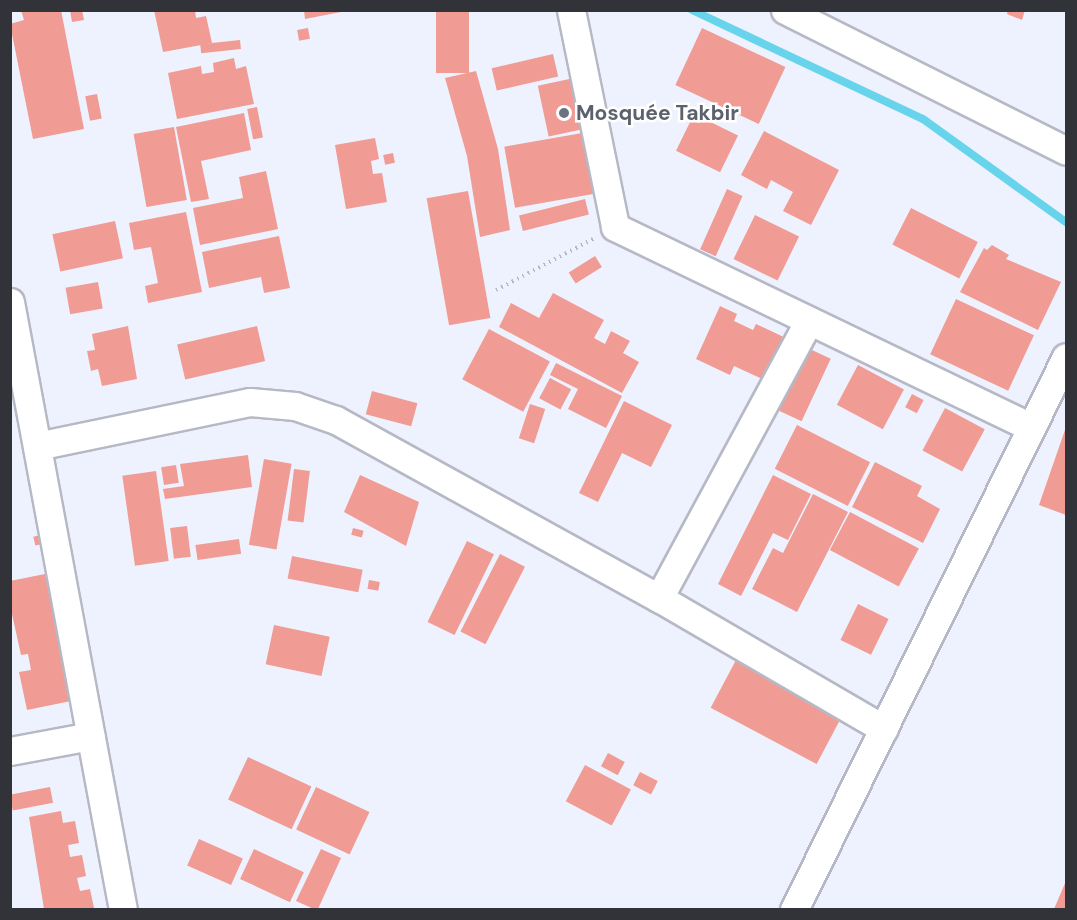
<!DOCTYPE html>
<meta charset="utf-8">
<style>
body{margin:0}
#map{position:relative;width:1077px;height:920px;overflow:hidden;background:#eef2fe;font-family:"DM Sans",sans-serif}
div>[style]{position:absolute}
.stream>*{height:8px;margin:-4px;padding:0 4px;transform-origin:4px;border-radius:4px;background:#68d4eb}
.building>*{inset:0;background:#f09b93;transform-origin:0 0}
.path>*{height:4px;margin-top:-2px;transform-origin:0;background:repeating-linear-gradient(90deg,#b5b8c1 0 1.5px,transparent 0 6px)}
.roads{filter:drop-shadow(2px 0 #b6b9c5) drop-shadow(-2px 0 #b6b9c5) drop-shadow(0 2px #b6b9c5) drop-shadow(0 -2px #b6b9c5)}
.minor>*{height:27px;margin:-13.5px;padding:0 13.5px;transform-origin:13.5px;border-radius:13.5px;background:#fff}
.dots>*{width:16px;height:16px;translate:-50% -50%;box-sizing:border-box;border:3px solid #fff;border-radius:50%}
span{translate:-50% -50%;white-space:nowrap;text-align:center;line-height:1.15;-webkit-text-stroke:5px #fff;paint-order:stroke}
.worship-label{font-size:21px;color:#5b616d;font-weight:700}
.left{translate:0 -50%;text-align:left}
.frame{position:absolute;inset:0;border:12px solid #323338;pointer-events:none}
</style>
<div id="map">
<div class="stream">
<div style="left:692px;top:10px;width:255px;rotate:25.3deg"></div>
<div style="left:923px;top:119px;width:176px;rotate:35.8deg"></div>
</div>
<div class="building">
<div style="clip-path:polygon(21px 10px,61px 10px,84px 129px,33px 139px,10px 24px,24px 20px)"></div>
<div style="clip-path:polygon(70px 10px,82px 10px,84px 20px,72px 22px)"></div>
<div style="clip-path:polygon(154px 10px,195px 10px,196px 18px,206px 16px,212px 43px,163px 52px)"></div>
<div style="clip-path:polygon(304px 10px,341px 10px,341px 12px,305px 19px)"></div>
<div style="left:436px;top:10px;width:33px;height:63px"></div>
<div style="clip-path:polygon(1008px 10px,1025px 10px,1022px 20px,1007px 14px)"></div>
<div style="left:308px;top:28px;width:11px;height:11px;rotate:80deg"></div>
<div style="left:702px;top:28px;width:92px;height:63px;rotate:25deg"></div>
<div style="left:240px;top:40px;width:9px;height:40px;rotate:84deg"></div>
<div style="left:553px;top:54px;width:23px;height:63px;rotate:77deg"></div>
<div style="clip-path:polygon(234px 58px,236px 69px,246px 66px,254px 104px,177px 119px,168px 73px,201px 66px,202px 74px,214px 72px,213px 63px)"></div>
<div style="clip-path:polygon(476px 71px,498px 149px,510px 230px,480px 237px,467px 156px,445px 78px)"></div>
<div style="left:574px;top:78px;width:52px;height:37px;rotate:78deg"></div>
<div style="left:97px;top:94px;width:25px;height:12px;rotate:79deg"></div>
<div style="left:257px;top:107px;width:31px;height:10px;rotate:79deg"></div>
<div style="clip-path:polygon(244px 113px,251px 150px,201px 161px,209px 199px,191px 202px,176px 127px)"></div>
<div style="left:694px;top:114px;width:49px;height:41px;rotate:26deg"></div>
<div style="left:174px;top:127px;width:74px;height:41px;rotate:80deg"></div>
<div style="clip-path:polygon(764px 131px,839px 170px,811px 225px,783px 211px,793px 192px,771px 180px,767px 189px,741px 175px)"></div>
<div style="left:588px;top:132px;width:62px;height:85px;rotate:80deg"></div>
<div style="clip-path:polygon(375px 138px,379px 159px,371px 161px,373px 174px,382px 173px,387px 202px,346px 209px,335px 145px)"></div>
<div style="left:393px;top:153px;width:10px;height:10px;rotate:79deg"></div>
<div style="clip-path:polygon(266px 171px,278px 229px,200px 245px,193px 208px,243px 198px,239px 177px)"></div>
<div style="left:727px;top:189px;width:17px;height:66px;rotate:24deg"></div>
<div style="left:468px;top:191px;width:129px;height:42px;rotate:80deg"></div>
<div style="left:585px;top:199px;width:16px;height:68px;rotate:76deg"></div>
<div style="left:911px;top:208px;width:75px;height:41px;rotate:27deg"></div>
<div style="clip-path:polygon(186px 212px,202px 292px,148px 303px,145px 286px,158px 283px,151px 247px,134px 250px,129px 223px)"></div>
<div style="left:755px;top:215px;width:49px;height:49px;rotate:26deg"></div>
<div style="left:115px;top:221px;width:38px;height:64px;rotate:78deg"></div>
<div style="clip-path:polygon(279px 236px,290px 288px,264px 293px,261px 277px,209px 288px,202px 252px)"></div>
<div style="clip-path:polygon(992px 245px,1009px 255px,1006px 259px,1061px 282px,1038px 330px,960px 292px,984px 248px,987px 250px)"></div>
<div style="left:595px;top:256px;width:13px;height:31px;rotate:58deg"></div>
<div style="left:98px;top:282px;width:27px;height:33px;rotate:80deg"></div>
<div style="clip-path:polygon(553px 293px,604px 320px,594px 338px,605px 344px,611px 331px,630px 341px,623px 353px,639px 362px,622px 393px,499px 327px,511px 303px,539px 318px)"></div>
<div style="left:956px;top:299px;width:86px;height:61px;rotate:25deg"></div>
<div style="clip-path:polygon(720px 306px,737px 314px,734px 321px,753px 330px,756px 324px,790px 340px,771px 383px,734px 366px,730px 375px,696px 359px)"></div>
<div style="clip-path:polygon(128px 326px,137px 379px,102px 386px,98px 369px,91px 371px,87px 351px,95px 350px,92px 334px)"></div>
<div style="left:257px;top:326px;width:36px;height:82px;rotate:77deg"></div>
<div style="left:489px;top:329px;width:69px;height:57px;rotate:28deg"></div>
<div style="left:799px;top:344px;width:35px;height:69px;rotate:25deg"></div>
<div style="clip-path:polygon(556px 363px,622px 396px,606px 428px,568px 409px,578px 389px,550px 375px)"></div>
<div style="left:858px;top:365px;width:52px;height:45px;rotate:28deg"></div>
<div style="left:550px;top:378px;width:24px;height:23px;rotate:28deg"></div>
<div style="left:372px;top:391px;width:47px;height:24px;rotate:15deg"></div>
<div style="left:912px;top:394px;width:13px;height:15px;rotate:27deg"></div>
<div style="clip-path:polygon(624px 401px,672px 425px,651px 467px,622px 453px,598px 502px,579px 493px)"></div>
<div style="left:530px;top:404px;width:16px;height:36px;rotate:18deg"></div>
<div style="left:945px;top:408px;width:45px;height:48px;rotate:28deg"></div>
<div style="left:797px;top:425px;width:82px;height:49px;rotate:27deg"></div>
<div style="clip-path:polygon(1066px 427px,1066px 515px,1039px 505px)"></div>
<div style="clip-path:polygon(248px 455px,252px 487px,165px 499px,163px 489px,184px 486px,180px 464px)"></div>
<div style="left:264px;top:459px;width:28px;height:87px;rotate:10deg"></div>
<div style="clip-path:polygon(875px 462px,922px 486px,917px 496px,940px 509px,923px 543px,852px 507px)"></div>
<div style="left:176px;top:465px;width:18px;height:15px;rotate:81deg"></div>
<div style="left:294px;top:469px;width:16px;height:52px;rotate:7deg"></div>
<div style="left:156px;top:471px;width:91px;height:34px;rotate:82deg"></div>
<div style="clip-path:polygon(360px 475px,419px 502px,406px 546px,344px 512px)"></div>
<div style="clip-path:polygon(773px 475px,811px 494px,788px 540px,773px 533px,741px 596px,718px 584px)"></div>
<div style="clip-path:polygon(813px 494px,848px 512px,797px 612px,752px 589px,773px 548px,783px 553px)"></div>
<div style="left:850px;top:512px;width:78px;height:43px;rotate:28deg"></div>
<div style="left:187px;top:526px;width:31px;height:17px;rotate:83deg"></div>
<div style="left:353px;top:528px;width:11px;height:7px;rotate:15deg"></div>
<div style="left:45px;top:534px;width:9px;height:12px;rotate:77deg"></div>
<div style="left:239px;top:539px;width:15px;height:44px;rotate:82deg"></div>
<div style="left:467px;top:541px;width:30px;height:90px;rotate:26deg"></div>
<div style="left:500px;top:554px;width:28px;height:87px;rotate:27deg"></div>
<div style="left:292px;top:556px;width:72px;height:23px;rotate:11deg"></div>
<div style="clip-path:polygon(45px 574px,71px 701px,27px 710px,19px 672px,31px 670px,28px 654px,21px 655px,10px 605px,10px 581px)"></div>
<div style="left:369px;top:580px;width:11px;height:9px;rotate:10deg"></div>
<div style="left:858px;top:604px;width:34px;height:40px;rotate:26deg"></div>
<div style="left:274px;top:625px;width:57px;height:40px;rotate:12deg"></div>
<div style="left:736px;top:660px;width:120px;height:54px;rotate:28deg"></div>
<div style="left:608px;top:753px;width:19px;height:15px;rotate:28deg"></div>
<div style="left:248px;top:757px;width:70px;height:47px;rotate:25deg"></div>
<div style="left:585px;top:765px;width:52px;height:41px;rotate:28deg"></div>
<div style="left:640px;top:772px;width:20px;height:15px;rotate:27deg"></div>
<div style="left:50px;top:787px;width:16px;height:41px;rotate:79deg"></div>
<div style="left:316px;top:787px;width:59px;height:47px;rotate:25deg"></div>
<div style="clip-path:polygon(61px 811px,63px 823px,75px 821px,79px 843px,68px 845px,70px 857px,82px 855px,86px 876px,77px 878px,80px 891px,90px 889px,94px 908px,44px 909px,29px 817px)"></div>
<div style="left:199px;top:839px;width:48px;height:29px;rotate:24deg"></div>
<div style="left:254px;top:849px;width:55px;height:33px;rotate:25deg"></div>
<div style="clip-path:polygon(321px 849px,341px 858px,318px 909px,314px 909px,296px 901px)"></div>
<div style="clip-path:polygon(1066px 881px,1066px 909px,1054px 909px)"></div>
</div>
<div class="path">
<div style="left:496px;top:290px;width:110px;rotate:-27.7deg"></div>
</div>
<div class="roads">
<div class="minor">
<div style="left:571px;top:10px;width:221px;rotate:78.5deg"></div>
<div style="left:615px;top:227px;width:461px;rotate:25.7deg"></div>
<div style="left:785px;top:10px;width:314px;rotate:26.6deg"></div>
<div style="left:10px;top:302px;width:618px;rotate:79.47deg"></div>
<div style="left:37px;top:446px;width:217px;rotate:-11.7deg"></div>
<div style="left:250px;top:402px;width:45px;rotate:5.1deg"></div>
<div style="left:295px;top:406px;width:43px;rotate:18.9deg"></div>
<div style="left:336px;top:420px;width:369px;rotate:28.9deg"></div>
<div style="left:659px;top:598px;width:260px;rotate:30.2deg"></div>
<div style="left:659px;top:598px;width:313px;rotate:-61.6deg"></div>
<div style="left:10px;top:751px;width:82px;rotate:-10.5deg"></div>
<div style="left:794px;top:910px;width:616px;rotate:-63.81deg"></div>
</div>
</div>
<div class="dots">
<div style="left:564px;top:113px;background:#6b7280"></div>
</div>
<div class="worship-label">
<span class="left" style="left:576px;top:113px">Mosquée Takbir</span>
</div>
<div class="frame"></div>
</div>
